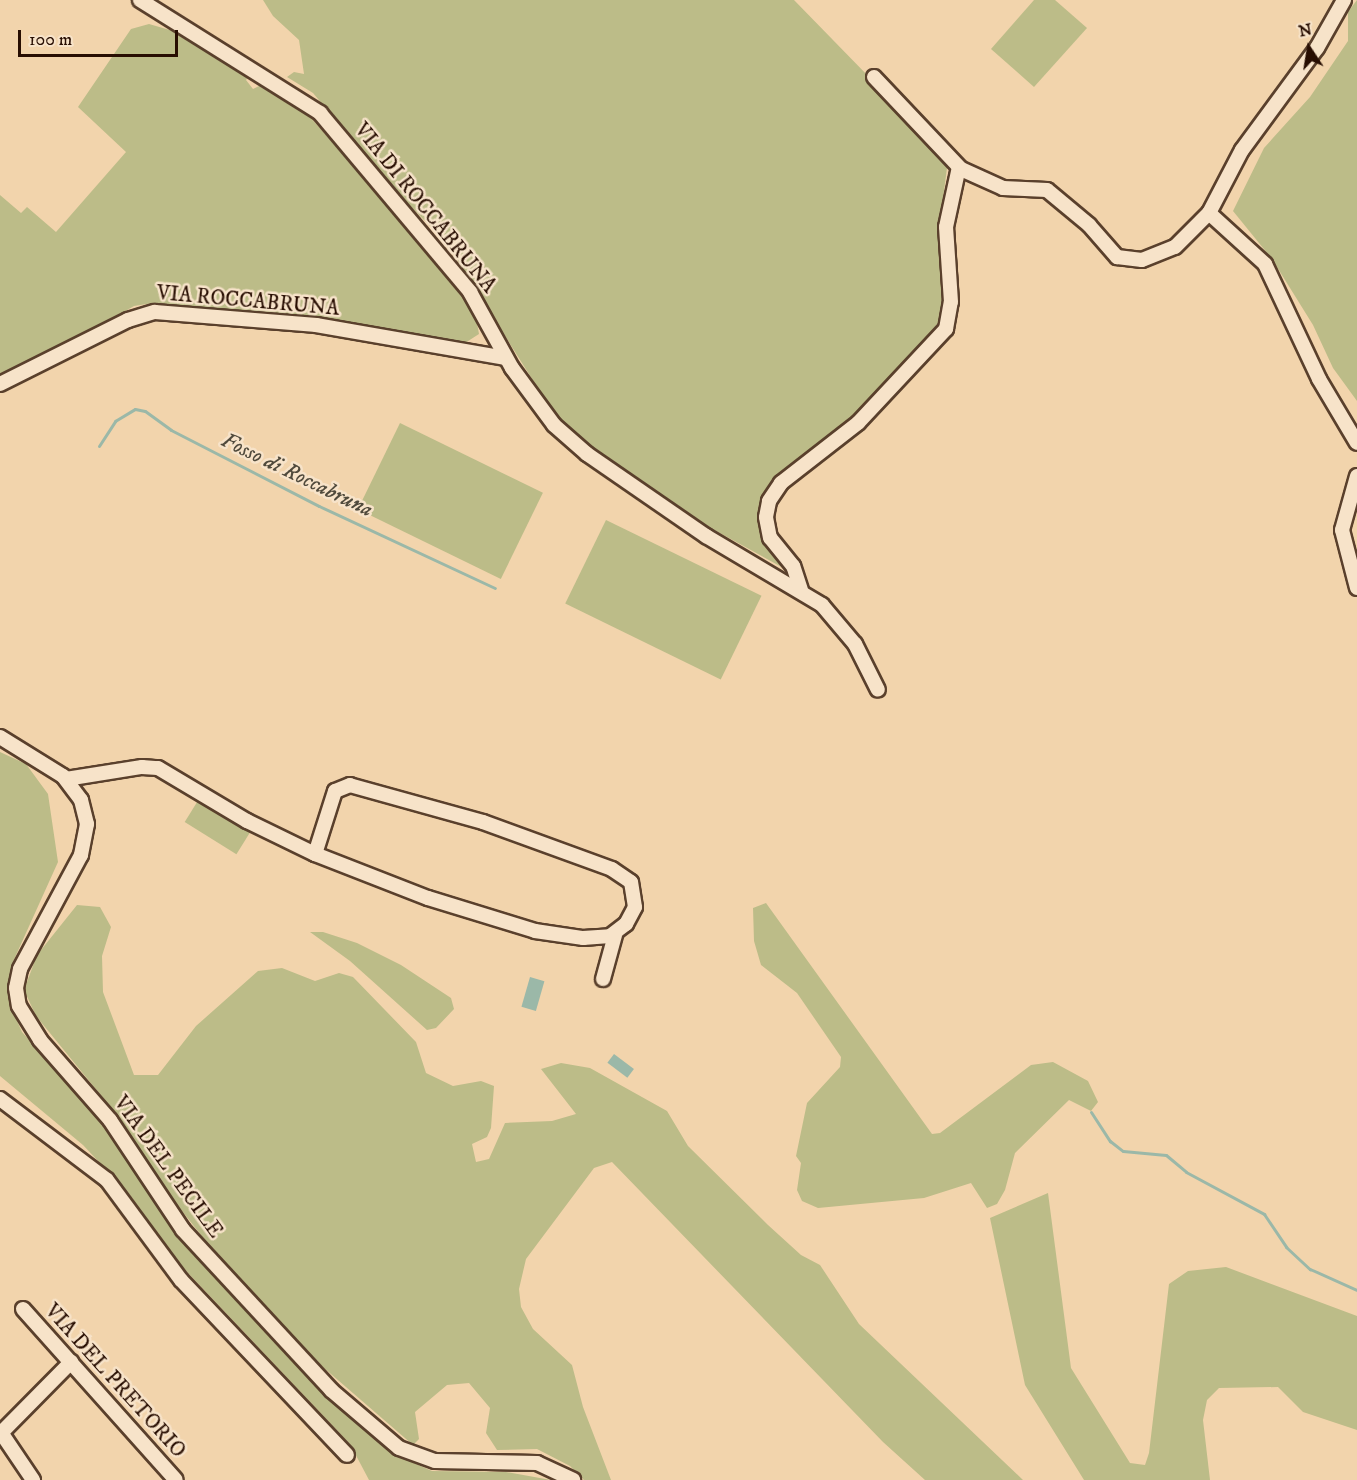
<!DOCTYPE html>
<style>
body{margin:0}
#map{position:relative;width:1357px;height:1480px;overflow:hidden;background:#f2d4ac;font-family:"IM FELL DW Pica",serif}
div>[style]{position:absolute}
.green>*{inset:0;background:#bcbc88;transform-origin:0 0}
.water>*{inset:0;background:#9bb8a8;transform-origin:0 0}
.stream>*{height:3px;margin:-1.5px;padding:0 1.5px;transform-origin:1.5px;border-radius:1.5px;background:#9bb8a8}
.roads{filter:drop-shadow(2px 0 #5a402c) drop-shadow(-2px 0 #5a402c) drop-shadow(0 2px #5a402c) drop-shadow(0 -2px #5a402c)}
.minor>*{height:14px;margin:-7px;padding:0 7px;transform-origin:7px;border-radius:7px;background:#f7e3c9}
span{translate:-50% -50%;white-space:nowrap;text-align:center;line-height:1.15;-webkit-text-stroke:5px #f7e3c9;paint-order:stroke}
.street-label{font-size:21px;color:#280e02}
.water-label{font-size:22px;color:#504a3c;font-style:italic}
.north{position:absolute;left:1279px;top:18px;width:60px;height:60px;-webkit-text-stroke:4px #f7e3c9;paint-order:stroke;rotate:348deg;font-size:16px;font-weight:700;line-height:24px;text-align:center;color:#280e02}
.north::after{content:'';display:block;margin:auto;width:21px;height:27px;background:#280e02;clip-path:polygon(50% 0,100% 100%,50% 72%,0 100%)}
.scale{position:absolute;left:18px;top:30px;width:160px;height:27px;box-sizing:border-box;border:3px solid #280e02;border-top:0;padding-left:8px;font-size:18px;line-height:21px;white-space:nowrap;color:#280e02;-webkit-text-stroke:4px #f7e3c9;paint-order:stroke}
</style>
<div id="map">
<div class="green">
<div style="clip-path:polygon(263px 0,794px 0,871px 79px,943px 159px,947px 168px,939px 229px,945px 312px,939px 328px,854px 418px,822px 443px,760px 518px,787px 570px,678px 510px,575px 435px,556px 417px,456px 258px,435px 231px,396px 192px,313px 93px,287px 77px,294px 72px,304px 74px,299px 40px,273px 16px)"></div>
<div style="clip-path:polygon(1034px 0,1055px 0,1087px 28px,1034px 87px,991px 49px)"></div>
<div style="clip-path:polygon(1357px 0,1357px 401px,1333px 368px,1313px 325px,1272px 259px,1233px 211px,1264px 148px,1310px 97px,1348px 41px,1348px 12px)"></div>
<div style="clip-path:polygon(149px 24px,187px 35px,250px 74px,246px 80px,253px 89px,265px 83px,302px 108px,440px 264px,475px 312px,479px 334px,465px 343px,446px 342px,331px 321px,153px 303px,134px 306px,71px 343px,0 376px,0 195px,21px 213px,27px 207px,56px 232px,126px 152px,78px 107px,131px 29px)"></div>
<div style="left:400px;top:423px;width:159px;height:96px;rotate:26deg"></div>
<div style="left:606px;top:520px;width:173px;height:93px;rotate:26deg"></div>
<div style="clip-path:polygon(0 752px,26px 764px,48px 794px,58px 862px,12px 964px,11px 1007px,22px 1032px,107px 1126px,146px 1181px,172px 1228px,351px 1418px,398px 1456px,432px 1471px,506px 1472px,551px 1480px,369px 1480px,350px 1444px,169px 1253px,130px 1195px,83px 1145px,0 1076px)"></div>
<div style="left:199px;top:799px;width:61px;height:27px;rotate:32deg"></div>
<div style="clip-path:polygon(766px 903px,932px 1134px,940px 1133px,1031px 1065px,1053px 1062px,1088px 1081px,1098px 1102px,1091px 1111px,1069px 1100px,1015px 1153px,1005px 1190px,997px 1204px,987px 1208px,971px 1183px,924px 1198px,818px 1208px,802px 1201px,797px 1190px,801px 1163px,796px 1156px,807px 1103px,840px 1067px,841px 1057px,797px 993px,761px 965px,754px 941px,753px 908px)"></div>
<div style="clip-path:polygon(77px 905px,100px 907px,111px 927px,102px 956px,103px 992px,134px 1075px,158px 1075px,196px 1026px,258px 971px,282px 968px,315px 981px,339px 973px,353px 977px,416px 1042px,426px 1073px,453px 1086px,481px 1081px,494px 1086px,491px 1128px,487px 1137px,472px 1144px,476px 1162px,489px 1159px,505px 1123px,552px 1121px,576px 1114px,541px 1069px,561px 1063px,590px 1068px,667px 1111px,688px 1146px,768px 1225px,801px 1255px,820px 1265px,859px 1324px,1023px 1480px,925px 1480px,883px 1442px,612px 1162px,594px 1168px,526px 1259px,519px 1289px,521px 1307px,533px 1329px,572px 1365px,583px 1407px,611px 1480px,584px 1480px,570px 1466px,537px 1449px,497px 1450px,486px 1433px,490px 1408px,469px 1383px,447px 1385px,415px 1412px,419px 1439px,413px 1445px,324px 1368px,223px 1263px,156px 1178px,108px 1104px,36px 1016px,24px 990px,37px 955px)"></div>
<div style="clip-path:polygon(310px 932px,323px 932px,357px 943px,401px 965px,451px 998px,454px 1009px,436px 1028px,427px 1030px,350px 961px)"></div>
<div style="clip-path:polygon(1048px 1193px,1071px 1368px,1130px 1463px,1145px 1465px,1149px 1453px,1169px 1284px,1188px 1271px,1226px 1267px,1357px 1316px,1357px 1430px,1303px 1412px,1278px 1387px,1219px 1388px,1207px 1400px,1203px 1420px,1210px 1480px,1084px 1480px,1025px 1385px,990px 1218px)"></div>
</div>
<div class="water">
<div style="left:530px;top:977px;width:15px;height:31px;rotate:16deg"></div>
<div style="left:614px;top:1054px;width:25px;height:11px;rotate:37deg"></div>
</div>
<div class="stream">
<div style="left:99px;top:446px;width:30px;rotate:-57deg"></div>
<div style="left:115px;top:421px;width:23px;rotate:-31deg"></div>
<div style="left:135px;top:409px;width:10px;rotate:11deg"></div>
<div style="left:145px;top:411px;width:32px;rotate:36deg"></div>
<div style="left:171px;top:430px;width:166px;rotate:27.2deg"></div>
<div style="left:319px;top:506px;width:194px;rotate:25deg"></div>
<div style="left:1091px;top:1112px;width:35px;rotate:57deg"></div>
<div style="left:1110px;top:1141px;width:16px;rotate:38deg"></div>
<div style="left:1123px;top:1151px;width:43px;rotate:5.3deg"></div>
<div style="left:1166px;top:1155px;width:26px;rotate:40deg"></div>
<div style="left:1186px;top:1172px;width:89px;rotate:28.3deg"></div>
<div style="left:1264px;top:1214px;width:40px;rotate:56deg"></div>
<div style="left:1286px;top:1247px;width:33px;rotate:43deg"></div>
<div style="left:1310px;top:1269px;width:51px;rotate:24.1deg"></div>
</div>
<div class="roads">
<div class="minor">
<div style="left:140px;top:0;width:213px;rotate:32.1deg"></div>
<div style="left:320px;top:113px;width:234px;rotate:50deg"></div>
<div style="left:470px;top:292px;width:87px;rotate:61.1deg"></div>
<div style="left:512px;top:368px;width:71px;rotate:53.6deg"></div>
<div style="left:554px;top:425px;width:44px;rotate:41.3deg"></div>
<div style="left:587px;top:454px;width:145px;rotate:34.6deg"></div>
<div style="left:706px;top:536px;width:135px;rotate:30.7deg"></div>
<div style="left:822px;top:605px;width:51px;rotate:49.8deg"></div>
<div style="left:855px;top:644px;width:51px;rotate:63.4deg"></div>
<div style="left:874px;top:77px;width:127px;rotate:46.6deg"></div>
<div style="left:961px;top:169px;width:46px;rotate:24.3deg"></div>
<div style="left:1003px;top:188px;width:44px;rotate:2.6deg"></div>
<div style="left:1047px;top:190px;width:55px;rotate:39.8deg"></div>
<div style="left:1089px;top:225px;width:43px;rotate:48.8deg"></div>
<div style="left:1117px;top:257px;width:25px;rotate:7deg"></div>
<div style="left:1142px;top:260px;width:35px;rotate:-22deg"></div>
<div style="left:1175px;top:247px;width:48px;rotate:-45deg"></div>
<div style="left:1209px;top:213px;width:71px;rotate:-62.4deg"></div>
<div style="left:1242px;top:150px;width:127px;rotate:-53.7deg"></div>
<div style="left:1317px;top:48px;width:55px;rotate:-60.6deg"></div>
<div style="left:1209px;top:213px;width:76px;rotate:42.3deg"></div>
<div style="left:1265px;top:264px;width:127px;rotate:64.8deg"></div>
<div style="left:1319px;top:379px;width:74px;rotate:59.3deg"></div>
<div style="left:0;top:384px;width:143px;rotate:-26.6deg"></div>
<div style="left:128px;top:320px;width:28px;rotate:-17deg"></div>
<div style="left:155px;top:312px;width:162px;rotate:4.6deg"></div>
<div style="left:316px;top:325px;width:193px;rotate:9.9deg"></div>
<div style="left:1357px;top:476px;width:56px;rotate:105.5deg"></div>
<div style="left:1342px;top:530px;width:60px;rotate:75.5deg"></div>
<div style="left:801px;top:590px;width:25px;rotate:-108deg"></div>
<div style="left:793px;top:566px;width:36px;rotate:-129deg"></div>
<div style="left:770px;top:538px;width:21px;rotate:-101deg"></div>
<div style="left:766px;top:517px;width:16px;rotate:-79deg"></div>
<div style="left:769px;top:501px;width:22px;rotate:-56deg"></div>
<div style="left:781px;top:483px;width:98px;rotate:-37.9deg"></div>
<div style="left:858px;top:423px;width:129px;rotate:-46.9deg"></div>
<div style="left:946px;top:329px;width:27px;rotate:-80deg"></div>
<div style="left:951px;top:302px;width:75px;rotate:-93.8deg"></div>
<div style="left:946px;top:227px;width:61px;rotate:-77.8deg"></div>
<div style="left:0;top:737px;width:74px;rotate:31.8deg"></div>
<div style="left:63px;top:776px;width:30px;rotate:53deg"></div>
<div style="left:81px;top:800px;width:25px;rotate:76deg"></div>
<div style="left:87px;top:824px;width:32px;rotate:101deg"></div>
<div style="left:81px;top:855px;width:129px;rotate:118.2deg"></div>
<div style="left:20px;top:969px;width:19px;rotate:102deg"></div>
<div style="left:16px;top:988px;width:18px;rotate:81deg"></div>
<div style="left:19px;top:1006px;width:40px;rotate:58deg"></div>
<div style="left:40px;top:1040px;width:106px;rotate:48.8deg"></div>
<div style="left:110px;top:1120px;width:132px;rotate:56.4deg"></div>
<div style="left:183px;top:1230px;width:218px;rotate:47.2deg"></div>
<div style="left:331px;top:1390px;width:89px;rotate:40.5deg"></div>
<div style="left:399px;top:1448px;width:38px;rotate:20deg"></div>
<div style="left:435px;top:1461px;width:102px;rotate:1.1deg"></div>
<div style="left:537px;top:1463px;width:40px;rotate:25deg"></div>
<div style="left:66px;top:779px;width:77px;rotate:-9deg"></div>
<div style="left:142px;top:767px;width:16px;rotate:4deg"></div>
<div style="left:158px;top:768px;width:104px;rotate:30.8deg"></div>
<div style="left:247px;top:821px;width:76px;rotate:25.9deg"></div>
<div style="left:315px;top:854px;width:121px;rotate:21.3deg"></div>
<div style="left:428px;top:898px;width:112px;rotate:17.1deg"></div>
<div style="left:535px;top:931px;width:49px;rotate:8.3deg"></div>
<div style="left:583px;top:938px;width:27px;rotate:-4deg"></div>
<div style="left:610px;top:936px;width:20px;rotate:-37deg"></div>
<div style="left:626px;top:924px;width:19px;rotate:-62deg"></div>
<div style="left:635px;top:907px;width:25px;rotate:-99deg"></div>
<div style="left:631px;top:882px;width:23px;rotate:-146deg"></div>
<div style="left:612px;top:869px;width:137px;rotate:-160deg"></div>
<div style="left:483px;top:822px;width:138px;rotate:-164.5deg"></div>
<div style="left:350px;top:785px;width:16px;rotate:158deg"></div>
<div style="left:335px;top:791px;width:66px;rotate:107.6deg"></div>
<div style="left:603px;top:979px;width:46px;rotate:-74.7deg"></div>
<div style="left:0;top:1099px;width:134px;rotate:37.1deg"></div>
<div style="left:107px;top:1180px;width:124px;rotate:53.5deg"></div>
<div style="left:181px;top:1280px;width:241px;rotate:46.5deg"></div>
<div style="left:23px;top:1309px;width:229px;rotate:48.2deg"></div>
<div style="left:0;top:1431px;width:59px;rotate:56deg"></div>
<div style="left:1px;top:1433px;width:100px;rotate:-45.4deg"></div>
</div>
</div>
<div class="street-label">
<span style="left:425px;top:208px;rotate:51deg">VIA DI ROCCABRUNA</span>
<span style="left:248px;top:301px;rotate:5deg">VIA ROCCABRUNA</span>
<span style="left:168px;top:1167px;rotate:54deg">VIA DEL PECILE</span>
<span style="left:115px;top:1381px;rotate:48deg">VIA DEL PRETORIO</span>
</div>
<div class="water-label">
<span style="left:297px;top:475px;rotate:26deg">Fosso di Roccabruna</span>
</div>
<div class="north">N</div>
<div class="scale">100 m</div>
</div>
